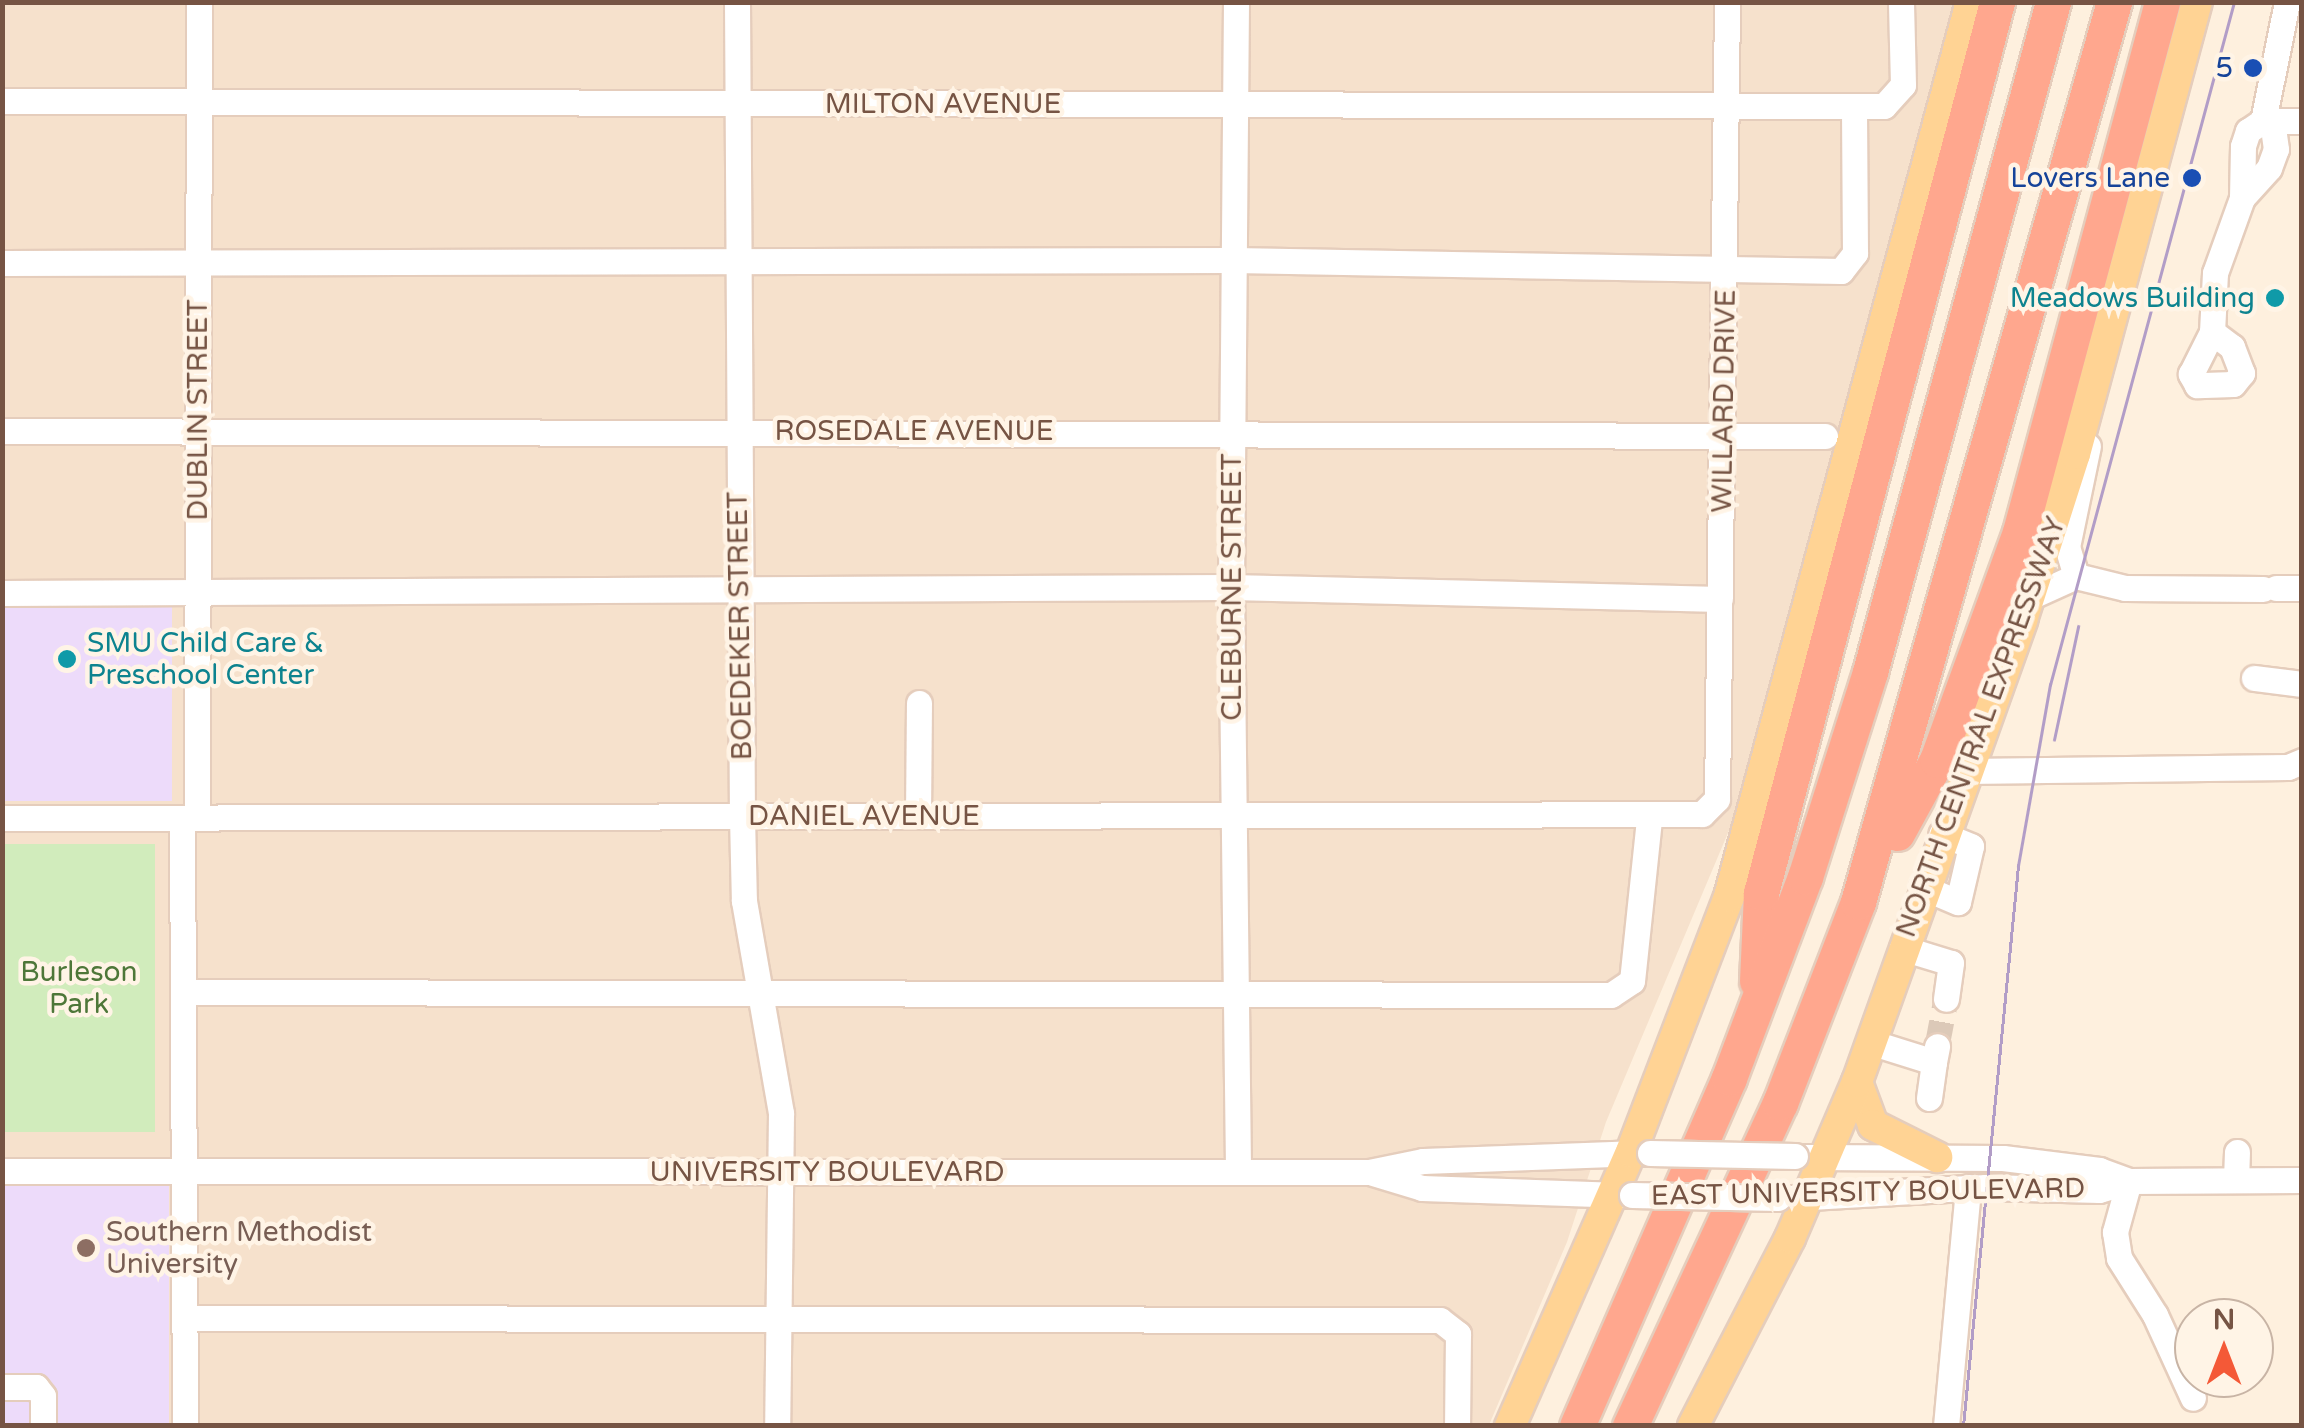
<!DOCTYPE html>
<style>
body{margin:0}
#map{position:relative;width:2304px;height:1428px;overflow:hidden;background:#fef0de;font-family:"Varela Round",sans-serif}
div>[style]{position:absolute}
.residential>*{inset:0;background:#f6e1cc}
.education>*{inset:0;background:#eddbfa;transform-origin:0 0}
.green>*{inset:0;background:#d1ecbc;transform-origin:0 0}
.minor-tunnel>*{height:25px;margin-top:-12.5px;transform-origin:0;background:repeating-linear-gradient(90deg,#dcc9b8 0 25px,transparent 0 37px)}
.roads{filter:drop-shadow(2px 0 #e5cdbc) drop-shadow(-2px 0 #e5cdbc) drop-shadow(0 2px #e5cdbc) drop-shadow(0 -2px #e5cdbc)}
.minor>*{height:25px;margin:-12.5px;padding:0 12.5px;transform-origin:12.5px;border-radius:12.5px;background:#fff}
.major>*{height:30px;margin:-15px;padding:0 15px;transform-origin:15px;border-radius:15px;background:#ffd394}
.highway>*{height:35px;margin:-17.5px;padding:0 17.5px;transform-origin:17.5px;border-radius:17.5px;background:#ffa78e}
.tram>*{height:2.5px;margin:-1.25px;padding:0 1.25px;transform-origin:1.25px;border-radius:1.25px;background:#b29dc7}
.bridges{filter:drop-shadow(2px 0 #e5cdbc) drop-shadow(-2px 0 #e5cdbc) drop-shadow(0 2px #e5cdbc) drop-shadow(0 -2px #e5cdbc)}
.minor-bridge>*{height:25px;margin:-12.5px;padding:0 12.5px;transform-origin:12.5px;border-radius:12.5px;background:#fff}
.dots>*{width:28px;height:28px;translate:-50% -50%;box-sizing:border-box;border:5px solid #fff4e6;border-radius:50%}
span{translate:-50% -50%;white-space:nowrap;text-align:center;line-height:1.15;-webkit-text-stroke:9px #fff4e6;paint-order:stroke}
.transit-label{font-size:28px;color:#164399}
.right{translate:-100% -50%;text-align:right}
.street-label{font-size:28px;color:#765444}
.culture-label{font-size:28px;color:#0d838f}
.left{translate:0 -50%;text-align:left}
.park-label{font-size:28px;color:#4e7739}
.education-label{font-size:28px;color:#785e54}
.frame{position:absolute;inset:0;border:5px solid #765444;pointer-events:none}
.north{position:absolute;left:2174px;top:1298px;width:100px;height:100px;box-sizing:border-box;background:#fff4e6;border:2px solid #c8b4a5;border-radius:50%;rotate:0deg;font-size:28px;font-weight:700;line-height:40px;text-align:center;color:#765444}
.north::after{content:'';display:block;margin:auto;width:35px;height:45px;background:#f45937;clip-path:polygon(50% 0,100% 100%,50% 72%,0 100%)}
</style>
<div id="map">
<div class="residential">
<div style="clip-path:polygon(3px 3px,1953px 3px,1733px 821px,1606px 1122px,1567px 1242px,1489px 1425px,169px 1425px,169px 1185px,3px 1181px,3px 801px,170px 801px,3px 596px)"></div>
</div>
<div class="education">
<div style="left:2px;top:596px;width:170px;height:205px"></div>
<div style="left:169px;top:1184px;width:241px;height:167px;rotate:90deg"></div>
</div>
<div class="green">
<div style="left:3px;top:844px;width:152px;height:288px"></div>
</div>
<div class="minor-tunnel">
<div style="left:1937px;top:1046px;width:48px;rotate:-79.2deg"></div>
</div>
<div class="roads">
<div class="minor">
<div style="left:737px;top:2px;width:814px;rotate:89.65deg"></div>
<div style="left:742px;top:816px;width:85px;rotate:88.7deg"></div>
<div style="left:744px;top:901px;width:215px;rotate:80.1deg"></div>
<div style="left:781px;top:1113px;width:313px;rotate:90.7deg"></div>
<div style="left:1236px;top:2px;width:585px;rotate:90.49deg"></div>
<div style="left:1231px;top:587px;width:584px;rotate:89.31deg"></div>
<div style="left:2px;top:101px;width:1882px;rotate:0.15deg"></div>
<div style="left:1884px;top:106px;width:28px;rotate:-48deg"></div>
<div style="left:1903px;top:85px;width:83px;rotate:-91.4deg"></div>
<div style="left:2263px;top:121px;width:39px"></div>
<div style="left:2242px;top:198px;width:40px;rotate:-48deg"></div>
<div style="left:2269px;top:168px;width:20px;rotate:-70deg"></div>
<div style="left:2276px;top:149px;width:27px;rotate:-98deg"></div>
<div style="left:2px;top:263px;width:1232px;rotate:-0.14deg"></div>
<div style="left:1234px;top:260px;width:607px;rotate:1.04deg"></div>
<div style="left:1841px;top:271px;width:23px;rotate:-52deg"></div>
<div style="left:1855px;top:253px;width:147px;rotate:-90.4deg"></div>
<div style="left:2212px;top:332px;width:25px;rotate:37deg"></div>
<div style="left:2232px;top:347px;width:28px;rotate:69deg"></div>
<div style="left:2242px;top:373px;width:14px;rotate:129deg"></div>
<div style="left:2233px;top:384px;width:36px;rotate:178deg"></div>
<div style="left:2197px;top:385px;width:13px;rotate:-119deg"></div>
<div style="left:2191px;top:374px;width:47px;rotate:-63.4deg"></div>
<div style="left:2212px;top:332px;width:59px;rotate:-87.1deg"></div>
<div style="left:2215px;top:273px;width:80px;rotate:-70.2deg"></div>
<div style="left:2242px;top:198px;width:52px;rotate:-88.9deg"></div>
<div style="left:2243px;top:146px;width:16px;rotate:-72deg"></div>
<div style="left:2248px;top:131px;width:18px;rotate:-34deg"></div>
<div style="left:2263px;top:121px;width:121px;rotate:-78.6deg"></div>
<div style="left:2px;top:431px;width:1823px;rotate:0.16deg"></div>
<div style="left:2076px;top:576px;width:30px;rotate:-107deg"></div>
<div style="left:2067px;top:547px;width:103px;rotate:-78.3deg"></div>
<div style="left:2276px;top:588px;width:26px"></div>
<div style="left:2px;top:593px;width:1229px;rotate:-0.28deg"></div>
<div style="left:1231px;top:587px;width:489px;rotate:1.4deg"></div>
<div style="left:2030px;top:597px;width:51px;rotate:-24.5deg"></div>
<div style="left:2076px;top:576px;width:50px;rotate:13.8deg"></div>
<div style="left:2125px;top:588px;width:138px;rotate:0.4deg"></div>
<div style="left:2254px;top:678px;width:48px;rotate:7.1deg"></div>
<div style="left:1966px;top:771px;width:322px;rotate:-0.7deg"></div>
<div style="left:2288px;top:767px;width:15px;rotate:-23deg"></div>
<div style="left:918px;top:816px;width:113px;rotate:-89.5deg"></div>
<div style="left:2px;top:818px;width:1700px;rotate:-0.13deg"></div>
<div style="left:1702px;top:814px;width:21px;rotate:-45deg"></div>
<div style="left:1717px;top:799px;width:797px;rotate:-89.28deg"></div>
<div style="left:182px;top:818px;width:608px;rotate:89.72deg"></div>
<div style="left:197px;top:818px;width:816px;rotate:-89.86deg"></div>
<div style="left:1922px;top:887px;width:39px;rotate:23deg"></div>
<div style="left:1958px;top:902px;width:57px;rotate:-76.9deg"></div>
<div style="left:1971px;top:846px;width:32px;rotate:-158deg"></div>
<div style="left:1902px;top:948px;width:51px;rotate:17deg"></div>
<div style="left:1951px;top:963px;width:36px;rotate:98deg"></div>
<div style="left:184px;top:992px;width:1427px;rotate:0.12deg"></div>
<div style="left:1611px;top:995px;width:25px;rotate:-34deg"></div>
<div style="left:1632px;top:981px;width:163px;rotate:-84deg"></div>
<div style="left:1870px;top:1042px;width:67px;rotate:17.4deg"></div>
<div style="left:1934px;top:1062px;width:16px;rotate:-79deg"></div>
<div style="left:1929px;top:1098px;width:36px;rotate:-82deg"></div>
<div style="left:1806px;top:1157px;width:197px;rotate:0.3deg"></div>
<div style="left:2003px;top:1158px;width:97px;rotate:7.1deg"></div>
<div style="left:2099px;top:1170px;width:32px;rotate:20deg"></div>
<div style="left:2px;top:1171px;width:1367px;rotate:0.04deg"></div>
<div style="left:1369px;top:1172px;width:55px;rotate:-11.5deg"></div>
<div style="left:1423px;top:1161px;width:223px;rotate:-2.1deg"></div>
<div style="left:1373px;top:1173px;width:51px;rotate:17deg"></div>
<div style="left:1422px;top:1188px;width:204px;rotate:2deg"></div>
<div style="left:2236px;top:1180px;width:28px;rotate:-88deg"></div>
<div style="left:2129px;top:1181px;width:53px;rotate:105.4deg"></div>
<div style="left:2115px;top:1232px;width:26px;rotate:81deg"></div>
<div style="left:2119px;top:1258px;width:67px;rotate:57.7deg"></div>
<div style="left:2155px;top:1315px;width:91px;rotate:65.4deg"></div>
<div style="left:1793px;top:1198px;width:193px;rotate:-3.3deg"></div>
<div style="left:1986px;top:1187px;width:113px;rotate:1.5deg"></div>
<div style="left:2099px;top:1190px;width:31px;rotate:-17deg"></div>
<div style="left:2129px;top:1181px;width:173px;rotate:-0.3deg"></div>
<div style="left:185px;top:1318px;width:1255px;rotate:0.09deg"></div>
<div style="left:1440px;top:1320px;width:23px;rotate:38deg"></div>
<div style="left:1458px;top:1334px;width:92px;rotate:90.6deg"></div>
<div style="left:2px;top:1387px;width:34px"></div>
<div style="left:36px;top:1387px;width:11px;rotate:52deg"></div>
<div style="left:43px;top:1396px;width:30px;rotate:90deg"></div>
<div style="left:1946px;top:1426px;width:240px;rotate:-84.7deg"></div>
</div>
<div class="major">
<div style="left:1857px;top:1082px;width:46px;rotate:69.6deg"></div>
<div style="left:1873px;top:1125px;width:72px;rotate:26.6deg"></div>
<div style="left:1510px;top:1426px;width:300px;rotate:-66.2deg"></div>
<div style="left:1631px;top:1152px;width:273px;rotate:-69deg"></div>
<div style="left:1729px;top:897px;width:927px;rotate:-74.87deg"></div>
<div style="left:1693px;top:1426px;width:212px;rotate:-62.7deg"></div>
<div style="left:1790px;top:1238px;width:170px;rotate:-66.8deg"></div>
<div style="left:1857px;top:1082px;width:491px;rotate:-70.3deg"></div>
<div style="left:2022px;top:620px;width:174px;rotate:-72.3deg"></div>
<div style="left:2075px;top:454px;width:468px;rotate:-74.9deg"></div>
</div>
<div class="highway">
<div style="left:1897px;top:833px;width:83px;rotate:-61.3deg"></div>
<div style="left:1937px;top:760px;width:243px;rotate:-70deg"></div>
<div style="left:2020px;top:532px;width:549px;rotate:-75deg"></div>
<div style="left:1757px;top:981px;width:88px;rotate:-87.4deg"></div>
<div style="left:1761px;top:893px;width:922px;rotate:-75.16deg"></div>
<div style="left:1577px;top:1426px;width:380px;rotate:-66.4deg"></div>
<div style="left:1729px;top:1078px;width:215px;rotate:-69.3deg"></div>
<div style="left:1805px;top:877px;width:215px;rotate:-72.4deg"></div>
<div style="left:1870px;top:672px;width:695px;rotate:-74.72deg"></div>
<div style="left:1630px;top:1426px;width:356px;rotate:-65.1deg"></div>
<div style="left:1780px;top:1103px;width:216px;rotate:-68.8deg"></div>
<div style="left:1858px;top:902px;width:936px;rotate:-74.12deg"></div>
</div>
</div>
<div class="tram">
<div style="left:2054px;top:740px;width:116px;rotate:-78deg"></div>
<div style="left:1963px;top:1426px;width:563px;rotate:-84.39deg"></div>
<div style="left:2018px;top:866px;width:184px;rotate:-80deg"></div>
<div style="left:2050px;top:685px;width:707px;rotate:-74.92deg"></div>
</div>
<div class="bridges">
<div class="minor-bridge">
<div style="left:1650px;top:1153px;width:145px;rotate:1.2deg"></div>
<div style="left:1632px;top:1195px;width:146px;rotate:1.2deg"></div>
</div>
</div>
<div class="dots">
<div style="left:2253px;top:68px;background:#1a4fb4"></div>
<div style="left:2192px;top:178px;background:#1a4fb4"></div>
<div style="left:2275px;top:298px;background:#0f9aa8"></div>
<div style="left:67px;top:659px;background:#0f9aa8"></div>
<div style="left:86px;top:1248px;background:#8d6e63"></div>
</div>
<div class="transit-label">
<span class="right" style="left:2233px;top:68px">5</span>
<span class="right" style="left:2170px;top:178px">Lovers Lane</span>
</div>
<div class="street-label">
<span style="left:943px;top:104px">MILTON AVENUE</span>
<span style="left:1724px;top:401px;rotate:-89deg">WILLARD DRIVE</span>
<span style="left:198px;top:410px;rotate:-90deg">DUBLIN STREET</span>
<span style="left:914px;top:431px">ROSEDALE AVENUE</span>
<span style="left:1232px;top:587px;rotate:-90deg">CLEBURNE STREET</span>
<span style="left:740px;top:626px;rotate:-91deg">BOEDEKER STREET</span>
<span style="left:1981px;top:727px;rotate:-70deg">NORTH CENTRAL EXPRESSWAY</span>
<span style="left:864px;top:816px">DANIEL AVENUE</span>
<span style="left:827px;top:1172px">UNIVERSITY BOULEVARD</span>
<span style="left:1868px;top:1192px;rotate:-1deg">EAST UNIVERSITY BOULEVARD</span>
</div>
<div class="culture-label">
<span class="right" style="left:2255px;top:298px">Meadows Building</span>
<span class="left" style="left:87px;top:659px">SMU Child Care &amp;<br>Preschool Center</span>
</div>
<div class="park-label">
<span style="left:79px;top:988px">Burleson<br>Park</span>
</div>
<div class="education-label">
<span class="left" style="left:106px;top:1248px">Southern Methodist<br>University</span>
</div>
<div class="frame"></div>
<div class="north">N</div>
</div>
